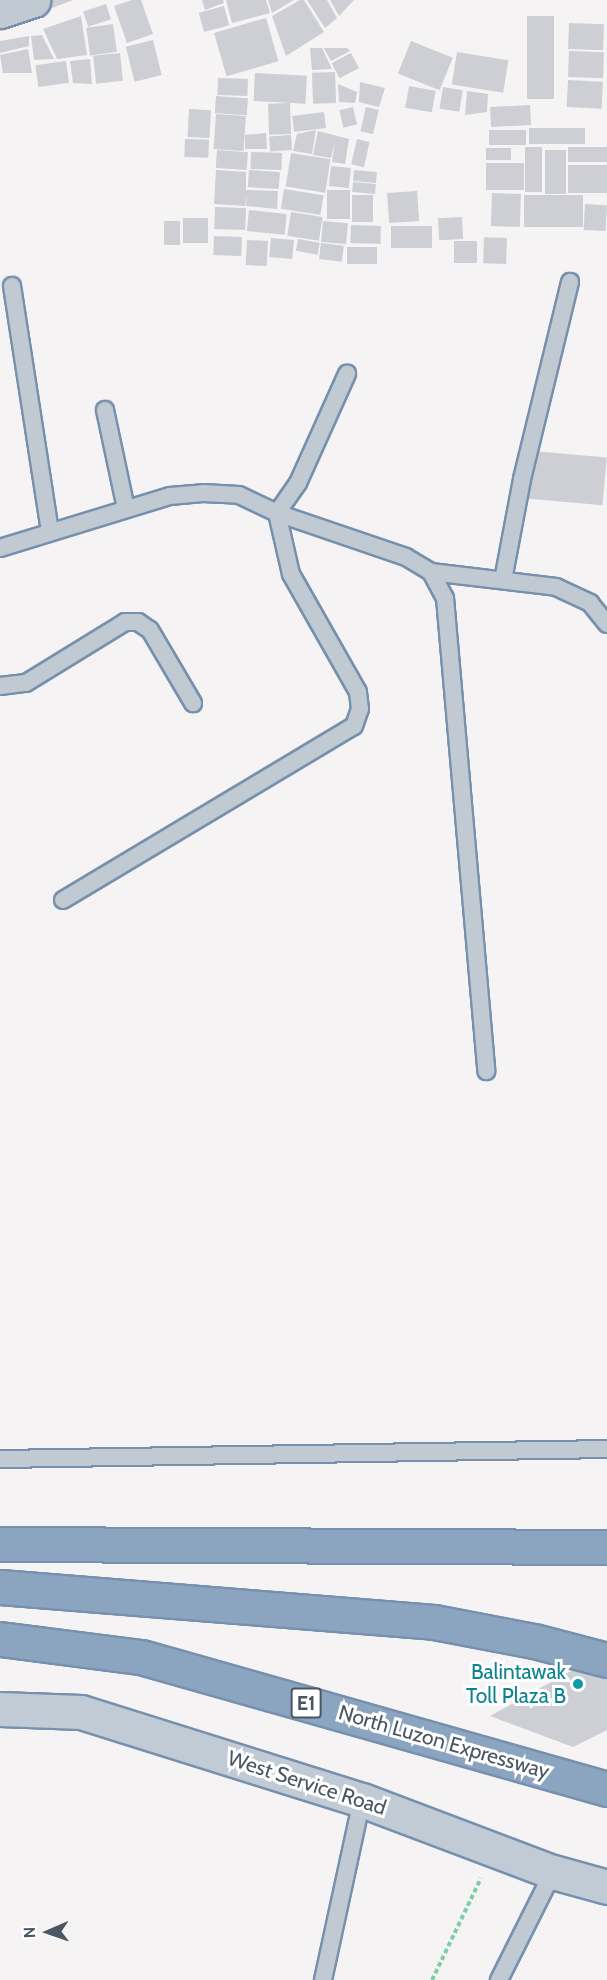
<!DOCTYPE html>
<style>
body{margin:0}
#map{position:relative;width:607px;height:1980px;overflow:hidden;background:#f5f3f3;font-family:Cabin,sans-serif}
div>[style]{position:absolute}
.building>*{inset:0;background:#cdcfd5;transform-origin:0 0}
.path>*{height:4px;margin-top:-2px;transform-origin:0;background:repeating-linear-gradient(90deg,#7ad0a6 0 4.5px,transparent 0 7.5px)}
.roads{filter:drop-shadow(2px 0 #7690ad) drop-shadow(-2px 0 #7690ad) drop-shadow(0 2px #7690ad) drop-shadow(0 -2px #7690ad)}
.lane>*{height:16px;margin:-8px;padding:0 8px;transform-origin:8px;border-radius:8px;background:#c1cad2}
.street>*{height:33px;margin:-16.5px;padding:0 16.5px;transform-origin:16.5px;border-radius:16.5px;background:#c1cad2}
.secondary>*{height:33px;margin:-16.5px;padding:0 16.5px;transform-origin:16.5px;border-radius:16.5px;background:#c1cbd6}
.highway>*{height:33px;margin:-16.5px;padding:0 16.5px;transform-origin:16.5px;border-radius:16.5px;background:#8ba5c1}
.dots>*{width:16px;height:16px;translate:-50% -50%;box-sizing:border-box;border:3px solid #fff;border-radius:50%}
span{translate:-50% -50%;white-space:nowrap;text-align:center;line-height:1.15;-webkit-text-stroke:6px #fff;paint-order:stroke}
.shield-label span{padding:2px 4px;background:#fff;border:2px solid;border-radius:4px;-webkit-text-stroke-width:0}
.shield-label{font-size:20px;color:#4a5661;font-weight:700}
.culture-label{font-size:21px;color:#0d838f}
.right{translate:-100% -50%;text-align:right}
.street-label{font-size:21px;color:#4a5661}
.north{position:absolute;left:18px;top:1902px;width:60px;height:60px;-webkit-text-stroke:4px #fff;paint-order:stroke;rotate:268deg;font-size:16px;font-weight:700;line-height:24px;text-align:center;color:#4a5661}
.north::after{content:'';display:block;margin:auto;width:21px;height:27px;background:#4a5661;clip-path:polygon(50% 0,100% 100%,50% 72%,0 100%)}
</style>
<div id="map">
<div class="building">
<div style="clip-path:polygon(24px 0,73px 0,29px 17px)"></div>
<div style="clip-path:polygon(132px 0,141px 0,153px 34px,127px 43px,114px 6px)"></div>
<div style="clip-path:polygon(202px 0,223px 0,224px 3px,205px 10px)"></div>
<div style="clip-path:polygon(226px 0,266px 0,270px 13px,232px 23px)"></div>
<div style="clip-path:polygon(268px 0,294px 0,272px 13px)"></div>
<div style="clip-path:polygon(300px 0,304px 0,324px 32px,286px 56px,272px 16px)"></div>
<div style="clip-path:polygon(307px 0,327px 0,337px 18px,325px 28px)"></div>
<div style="clip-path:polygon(330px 0,354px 0,339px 16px)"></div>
<div style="left:106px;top:4px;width:16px;height:24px;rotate:72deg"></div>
<div style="left:224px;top:6px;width:20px;height:26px;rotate:75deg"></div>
<div style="clip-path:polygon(81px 16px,87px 55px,57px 59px,43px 29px)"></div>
<div style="left:527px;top:16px;width:27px;height:83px"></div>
<div style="left:266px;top:18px;width:45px;height:54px;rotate:74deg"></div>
<div style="left:569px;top:23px;width:35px;height:26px;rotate:2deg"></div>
<div style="left:113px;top:24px;width:28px;height:27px;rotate:82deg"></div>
<div style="clip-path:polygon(42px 35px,54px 59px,34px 60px,31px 36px)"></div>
<div style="clip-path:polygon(29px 36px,29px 46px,0 53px,0 41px)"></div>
<div style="left:153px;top:40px;width:36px;height:28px;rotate:76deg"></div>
<div style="left:411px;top:41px;width:45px;height:35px;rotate:22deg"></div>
<div style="clip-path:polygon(310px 48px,322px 48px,332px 69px,312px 70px)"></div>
<div style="clip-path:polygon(324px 48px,347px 48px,350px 51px,331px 61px)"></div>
<div style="clip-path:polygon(28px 49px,32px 73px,3px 73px,0 55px)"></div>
<div style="left:569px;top:51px;width:35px;height:26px;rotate:2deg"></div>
<div style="left:457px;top:52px;width:52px;height:33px;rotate:9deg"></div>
<div style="left:120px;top:53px;width:28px;height:27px;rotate:84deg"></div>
<div style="left:351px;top:53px;width:17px;height:22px;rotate:62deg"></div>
<div style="clip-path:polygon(90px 59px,92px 84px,73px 83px,70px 61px)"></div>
<div style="left:66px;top:61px;width:22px;height:31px;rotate:82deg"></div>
<div style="left:335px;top:72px;width:31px;height:23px;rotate:88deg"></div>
<div style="left:255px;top:73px;width:52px;height:28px;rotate:3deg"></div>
<div style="left:218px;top:78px;width:30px;height:17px;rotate:2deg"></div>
<div style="left:568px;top:80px;width:35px;height:27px;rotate:3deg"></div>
<div style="clip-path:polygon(360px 82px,385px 88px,379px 107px,359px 102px)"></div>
<div style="clip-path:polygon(338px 84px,357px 92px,355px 103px,339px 102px)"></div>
<div style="left:409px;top:86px;width:27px;height:22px;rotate:10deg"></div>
<div style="left:443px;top:87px;width:20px;height:22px;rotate:9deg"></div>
<div style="clip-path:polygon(467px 91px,488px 94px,487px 112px,465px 115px)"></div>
<div style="left:216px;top:96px;width:32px;height:17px;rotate:4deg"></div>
<div style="left:290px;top:103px;width:31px;height:22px;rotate:88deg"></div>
<div style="left:530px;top:105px;width:20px;height:40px;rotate:87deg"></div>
<div style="left:353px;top:107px;width:18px;height:14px;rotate:77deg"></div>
<div style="left:366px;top:107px;width:13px;height:25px;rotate:13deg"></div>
<div style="left:189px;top:109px;width:22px;height:28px;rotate:3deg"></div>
<div style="left:324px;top:112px;width:16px;height:32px;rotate:83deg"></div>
<div style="left:216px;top:114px;width:30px;height:35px;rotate:4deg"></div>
<div style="left:529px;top:128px;width:56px;height:16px"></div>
<div style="clip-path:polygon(316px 130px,312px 154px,293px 151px,297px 134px)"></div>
<div style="left:489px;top:130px;width:37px;height:15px"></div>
<div style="clip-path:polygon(318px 131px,349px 139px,345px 164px,332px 162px,335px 141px,331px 158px,313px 155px)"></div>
<div style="clip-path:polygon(266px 133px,267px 149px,245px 149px,245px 135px)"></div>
<div style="left:291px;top:135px;width:15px;height:22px;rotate:86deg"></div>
<div style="left:185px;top:139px;width:24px;height:18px;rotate:2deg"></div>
<div style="left:357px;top:139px;width:13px;height:26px;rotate:13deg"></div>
<div style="left:525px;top:147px;width:17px;height:45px"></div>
<div style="left:568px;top:147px;width:39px;height:15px"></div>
<div style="left:486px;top:148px;width:25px;height:12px"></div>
<div style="left:217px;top:150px;width:31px;height:18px;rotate:4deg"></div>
<div style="left:545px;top:150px;width:21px;height:44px"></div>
<div style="left:251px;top:152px;width:31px;height:17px;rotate:2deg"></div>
<div style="left:291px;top:153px;width:40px;height:34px;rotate:9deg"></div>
<div style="left:524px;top:163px;width:27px;height:38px;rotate:90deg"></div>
<div style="left:568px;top:165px;width:39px;height:28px"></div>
<div style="left:331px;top:166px;width:20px;height:20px;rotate:6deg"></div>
<div style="clip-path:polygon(216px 170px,246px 172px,246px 190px,278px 191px,277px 209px,246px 206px,247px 195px,245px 206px,214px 204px)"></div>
<div style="left:249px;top:170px;width:31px;height:17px;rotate:4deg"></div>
<div style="left:354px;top:170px;width:23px;height:11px;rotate:5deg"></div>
<div style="left:353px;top:182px;width:23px;height:10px;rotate:5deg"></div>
<div style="left:284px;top:189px;width:40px;height:20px;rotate:9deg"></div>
<div style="left:327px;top:190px;width:23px;height:29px"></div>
<div style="left:417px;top:191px;width:30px;height:30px;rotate:86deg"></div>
<div style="left:492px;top:193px;width:29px;height:33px;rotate:2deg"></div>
<div style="left:352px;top:195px;width:21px;height:27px"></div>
<div style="left:524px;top:195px;width:59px;height:32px"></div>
<div style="left:585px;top:204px;width:22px;height:26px;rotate:3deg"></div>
<div style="left:215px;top:207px;width:31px;height:22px;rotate:2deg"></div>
<div style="left:249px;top:210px;width:38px;height:21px;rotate:6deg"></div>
<div style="left:291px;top:212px;width:32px;height:24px;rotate:9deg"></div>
<div style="left:462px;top:217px;width:22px;height:24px;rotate:87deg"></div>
<div style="left:208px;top:218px;width:25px;height:25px;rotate:90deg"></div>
<div style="left:164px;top:221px;width:16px;height:24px"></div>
<div style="left:323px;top:221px;width:25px;height:21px;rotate:5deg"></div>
<div style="left:351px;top:225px;width:30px;height:18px;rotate:2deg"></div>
<div style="left:432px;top:226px;width:22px;height:41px;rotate:90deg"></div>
<div style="left:214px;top:236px;width:28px;height:19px;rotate:2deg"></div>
<div style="left:271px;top:238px;width:23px;height:19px;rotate:5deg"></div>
<div style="left:507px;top:238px;width:26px;height:23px;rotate:92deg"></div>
<div style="left:298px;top:239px;width:22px;height:12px;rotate:10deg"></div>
<div style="left:247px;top:240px;width:21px;height:25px;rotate:3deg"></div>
<div style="left:454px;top:241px;width:23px;height:22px"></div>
<div style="left:321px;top:243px;width:23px;height:16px;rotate:7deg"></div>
<div style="left:347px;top:247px;width:30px;height:17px"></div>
<div style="left:533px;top:451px;width:74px;height:48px;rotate:5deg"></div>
<div style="clip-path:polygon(607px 1651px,607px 1730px,573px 1747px,490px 1716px)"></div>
</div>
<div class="path">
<div style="left:432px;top:1980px;width:113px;rotate:-64.3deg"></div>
</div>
<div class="roads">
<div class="lane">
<div style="left:12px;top:286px;width:249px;rotate:81.2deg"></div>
<div style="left:105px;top:410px;width:101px;rotate:78deg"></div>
<div style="left:0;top:548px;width:178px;rotate:-17deg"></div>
<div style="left:170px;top:496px;width:33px;rotate:-5deg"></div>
<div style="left:203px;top:493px;width:36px;rotate:3deg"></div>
<div style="left:239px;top:495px;width:42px;rotate:25.3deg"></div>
<div style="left:277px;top:513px;width:136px;rotate:18.8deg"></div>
<div style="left:406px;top:557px;width:29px;rotate:31deg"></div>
<div style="left:431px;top:572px;width:30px;rotate:62deg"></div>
<div style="left:445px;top:598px;width:475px;rotate:85deg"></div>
<div style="left:431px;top:572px;width:126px;rotate:6.8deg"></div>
<div style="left:556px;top:587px;width:38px;rotate:25deg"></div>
<div style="left:590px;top:603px;width:27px;rotate:51deg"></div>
<div style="left:503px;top:580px;width:103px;rotate:-79.3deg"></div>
<div style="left:522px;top:479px;width:203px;rotate:-76.3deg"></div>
<div style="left:0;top:686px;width:26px;rotate:-7deg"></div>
<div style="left:26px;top:683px;width:116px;rotate:-31.6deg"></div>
<div style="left:125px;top:622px;width:13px"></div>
<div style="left:138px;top:622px;width:14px;rotate:34deg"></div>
<div style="left:150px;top:630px;width:85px;rotate:59.5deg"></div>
<div style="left:63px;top:900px;width:339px;rotate:-30.9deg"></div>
<div style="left:354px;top:726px;width:18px;rotate:-71deg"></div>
<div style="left:360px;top:709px;width:17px;rotate:-97deg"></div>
<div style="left:358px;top:692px;width:136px;rotate:-119.6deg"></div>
<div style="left:291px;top:574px;width:63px;rotate:-102.9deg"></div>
<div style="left:277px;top:513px;width:37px;rotate:-55deg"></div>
<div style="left:298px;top:483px;width:120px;rotate:-65.8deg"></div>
<div style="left:0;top:1459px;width:607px;rotate:-0.94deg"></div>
<div style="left:323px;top:1980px;width:184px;rotate:-77.8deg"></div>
<div style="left:499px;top:1980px;width:121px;rotate:-63.4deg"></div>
</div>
<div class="street">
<div style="left:0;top:11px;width:35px;rotate:-18deg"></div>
</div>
<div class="secondary">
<div style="left:0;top:1709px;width:81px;rotate:2.1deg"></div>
<div style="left:81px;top:1712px;width:294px;rotate:17.4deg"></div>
<div style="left:362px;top:1800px;width:204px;rotate:20.7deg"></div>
<div style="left:553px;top:1872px;width:56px;rotate:15.5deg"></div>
</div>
<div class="highway">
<div style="left:0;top:1544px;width:607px;rotate:0.28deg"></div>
<div style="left:0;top:1587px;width:435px;rotate:4.6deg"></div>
<div style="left:434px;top:1622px;width:102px;rotate:10.8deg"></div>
<div style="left:534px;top:1641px;width:75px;rotate:14.6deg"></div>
<div style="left:0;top:1639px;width:142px;rotate:7.3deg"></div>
<div style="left:141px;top:1657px;width:484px;rotate:15.8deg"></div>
</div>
</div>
<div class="dots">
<div style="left:578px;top:1684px;background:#0f9aa8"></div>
</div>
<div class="shield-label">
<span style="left:306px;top:1703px">E1</span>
</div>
<div class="culture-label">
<span class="right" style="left:566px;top:1684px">Balintawak<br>Toll Plaza B</span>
</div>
<div class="street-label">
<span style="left:444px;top:1742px;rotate:16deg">North Luzon Expressway</span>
<span style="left:307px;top:1783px;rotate:18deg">West Service Road</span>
</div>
<div class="north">N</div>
</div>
